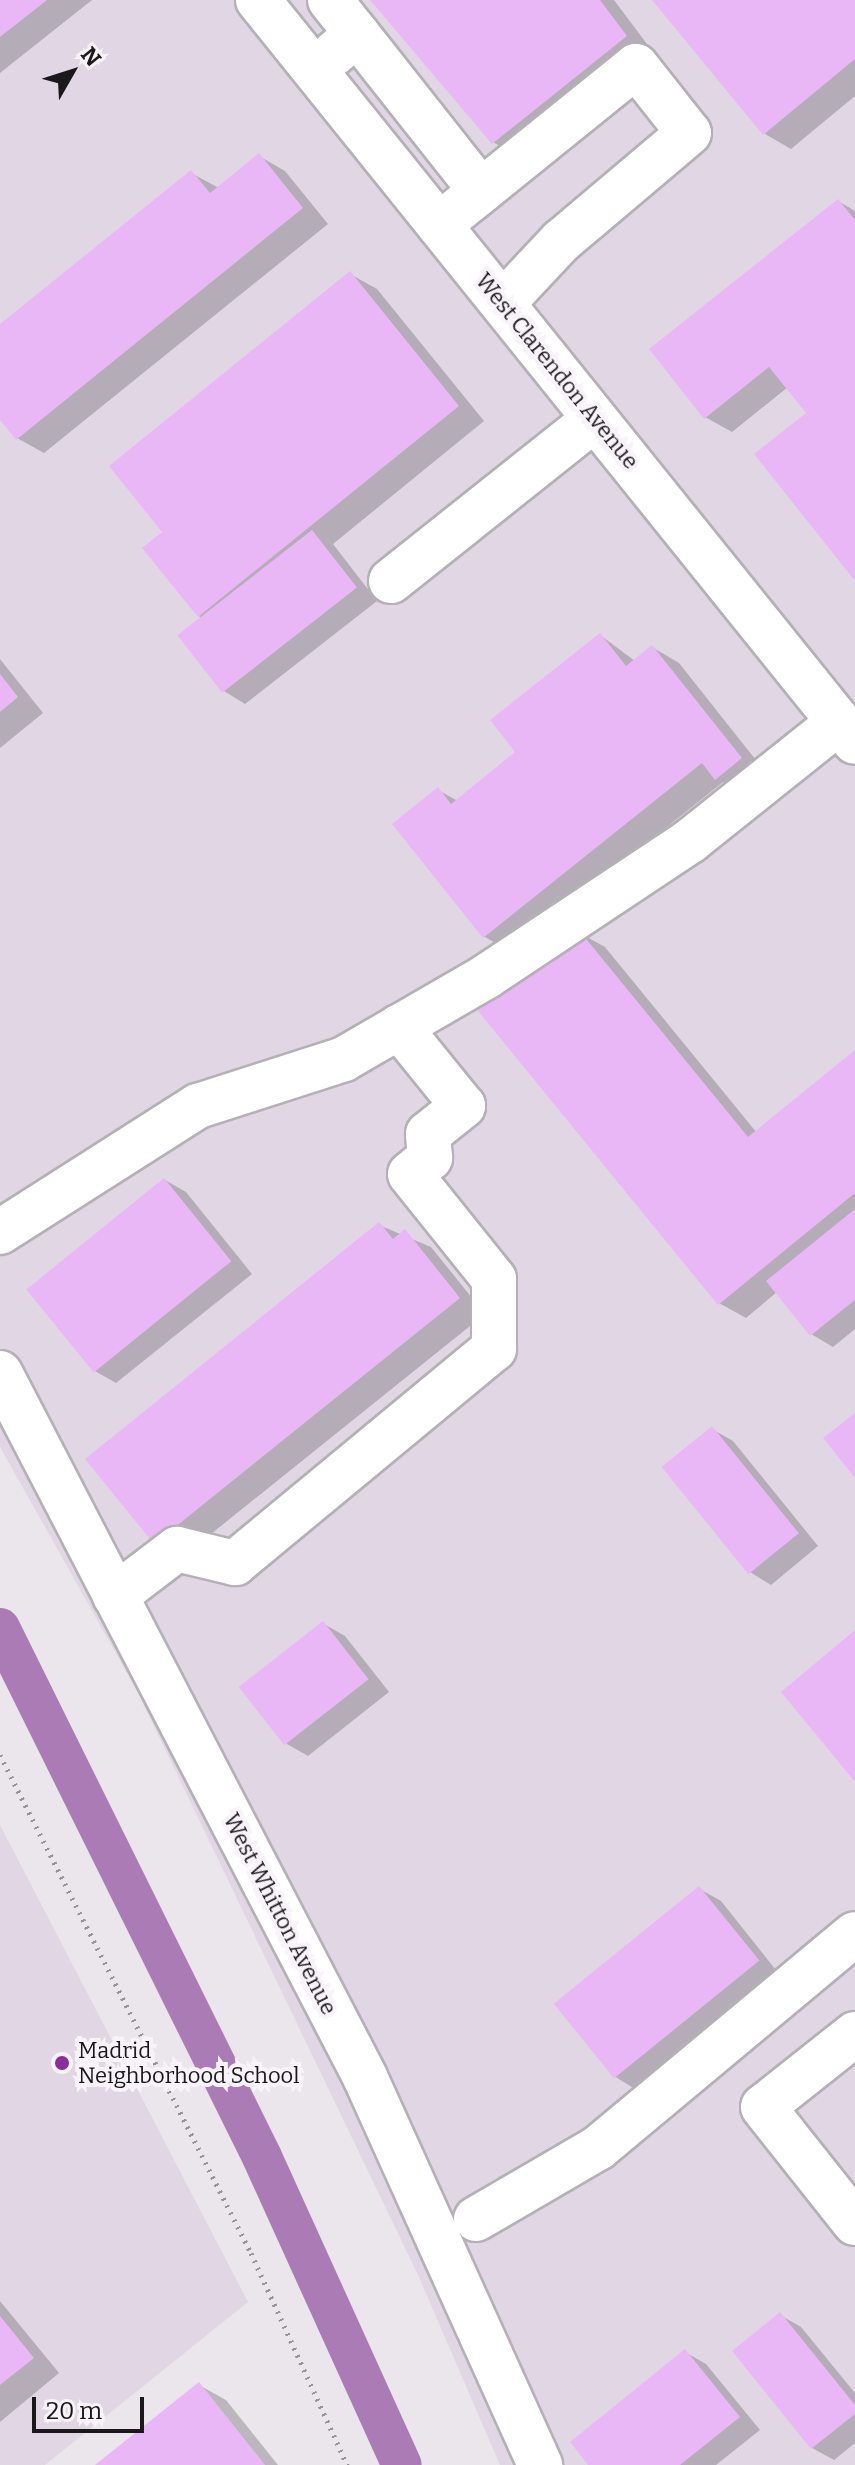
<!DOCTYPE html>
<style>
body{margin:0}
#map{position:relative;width:855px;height:2465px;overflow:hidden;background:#ebe5ec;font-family:Bitter,serif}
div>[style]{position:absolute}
.built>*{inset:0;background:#e1d7e4}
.shadow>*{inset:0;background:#0003}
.canal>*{height:40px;margin:-20px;padding:0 20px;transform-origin:20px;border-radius:20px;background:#ab7bb6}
.building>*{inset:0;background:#eab7f6;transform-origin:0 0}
.path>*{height:5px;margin-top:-2.5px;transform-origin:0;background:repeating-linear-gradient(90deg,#969297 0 2px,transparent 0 8px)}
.roads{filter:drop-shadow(2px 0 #b5b0b6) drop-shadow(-2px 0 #b5b0b6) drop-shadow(0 2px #b5b0b6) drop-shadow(0 -2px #b5b0b6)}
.minor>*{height:44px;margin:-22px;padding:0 22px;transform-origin:22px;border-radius:22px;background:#fff}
.dots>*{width:22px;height:22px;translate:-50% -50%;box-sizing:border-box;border:4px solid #f8f2f9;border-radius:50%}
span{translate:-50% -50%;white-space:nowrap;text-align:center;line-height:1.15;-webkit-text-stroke:8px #f8f2f9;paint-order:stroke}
.street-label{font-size:22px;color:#1a181a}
.poi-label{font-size:22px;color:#1a181a}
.left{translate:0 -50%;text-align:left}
.north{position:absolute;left:32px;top:32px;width:80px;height:80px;-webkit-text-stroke:6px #f8f2f9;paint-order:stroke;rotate:51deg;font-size:22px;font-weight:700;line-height:32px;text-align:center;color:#1a181a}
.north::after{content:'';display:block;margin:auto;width:28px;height:36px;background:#1a181a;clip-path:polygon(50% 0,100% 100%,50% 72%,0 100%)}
.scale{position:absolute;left:32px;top:2397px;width:112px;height:36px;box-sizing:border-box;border:4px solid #1a181a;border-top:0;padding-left:10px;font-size:24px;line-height:28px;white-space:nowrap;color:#1a181a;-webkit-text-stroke:6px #f8f2f9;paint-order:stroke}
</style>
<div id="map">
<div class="built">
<div style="clip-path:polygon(0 0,855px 0,855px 2465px,500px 2465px,418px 2275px,136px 1689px,0 1447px)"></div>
<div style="clip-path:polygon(0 1825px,248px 2302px,45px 2465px,0 2465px)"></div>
</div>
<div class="shadow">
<div style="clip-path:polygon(0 0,92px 0,0 73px)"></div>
<div style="clip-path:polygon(373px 0,614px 0,653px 52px,520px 158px,493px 142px)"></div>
<div style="clip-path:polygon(655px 0,855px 0,855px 96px,791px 149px,765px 134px)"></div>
<div style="clip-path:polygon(259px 156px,285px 171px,328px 224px,44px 453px,17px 438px,0 417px,0 327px,191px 173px,219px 188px)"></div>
<div style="clip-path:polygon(838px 201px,855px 211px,855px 578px,808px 413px,788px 387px,732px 432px,705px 417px)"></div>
<div style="clip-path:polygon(350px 274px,377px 289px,484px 421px,333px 544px,377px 601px,245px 704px,224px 691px,199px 615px)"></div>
<div style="clip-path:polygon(600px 635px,635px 661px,652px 647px,679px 663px,767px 774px,743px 794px,723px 782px,511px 952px,485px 937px,395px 824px,438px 790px,458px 801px,518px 753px)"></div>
<div style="clip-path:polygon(0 659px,43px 713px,0 748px)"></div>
<div style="clip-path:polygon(578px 932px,605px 947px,757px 1133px,855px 1053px,855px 1329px,833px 1347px,811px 1334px,777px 1292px,746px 1318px,719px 1303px)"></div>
<div style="clip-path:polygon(165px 1180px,186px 1192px,252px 1274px,116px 1383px,95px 1371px)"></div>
<div style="clip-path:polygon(379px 1225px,431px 1247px,485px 1314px,181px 1558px,87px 1459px)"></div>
<div style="clip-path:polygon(712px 1429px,733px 1441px,818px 1546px,771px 1585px,750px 1572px)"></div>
<div style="clip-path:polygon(324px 1624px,345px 1636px,389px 1692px,308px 1756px,287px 1744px,242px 1688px)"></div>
<div style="clip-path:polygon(700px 1889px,721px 1901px,779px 1974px,635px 2089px,614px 2076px)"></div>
<div style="clip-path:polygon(0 2301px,59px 2373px,0 2422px)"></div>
<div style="clip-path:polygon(780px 2315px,801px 2327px,855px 2393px,855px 2443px,834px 2460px,812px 2448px)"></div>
<div style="clip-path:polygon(685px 2352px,706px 2364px,760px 2430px,716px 2465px,591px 2465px)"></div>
<div style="clip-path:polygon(199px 2385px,226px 2400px,278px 2465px,98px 2465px)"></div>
</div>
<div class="canal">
<div style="left:0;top:1628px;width:590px;rotate:63.65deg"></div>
<div style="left:262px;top:2157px;width:338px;rotate:65.6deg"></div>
</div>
<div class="building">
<div style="clip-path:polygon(0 0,47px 0,0 37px)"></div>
<div style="clip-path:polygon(370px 0,600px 0,627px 36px,492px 144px)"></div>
<div style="clip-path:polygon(652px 0,855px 0,855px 59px,763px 135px)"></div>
<div style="clip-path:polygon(259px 153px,303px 208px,16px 440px,0 420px,0 324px,191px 170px,210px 193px)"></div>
<div style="clip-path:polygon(838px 199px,855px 220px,855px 581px,754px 454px,806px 413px,769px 367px,704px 419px,649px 349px)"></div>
<div style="clip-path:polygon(350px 271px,459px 406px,198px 617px,142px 548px,162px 532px,109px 466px)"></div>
<div style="left:312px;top:530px;width:73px;height:171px;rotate:52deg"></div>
<div style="clip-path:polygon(600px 633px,626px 666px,652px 645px,742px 758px,715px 780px,702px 763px,483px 938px,392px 824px,438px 787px,451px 804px,515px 752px,490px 720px)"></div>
<div style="clip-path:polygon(0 674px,18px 697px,0 712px)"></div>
<div style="clip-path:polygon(578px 929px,748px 1137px,855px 1050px,855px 1193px,718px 1305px,478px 1011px)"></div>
<div style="left:164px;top:1178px;width:107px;height:177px;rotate:51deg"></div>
<div style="clip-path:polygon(855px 1209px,855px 1300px,810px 1336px,766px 1281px)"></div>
<div style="clip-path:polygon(379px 1222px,393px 1239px,405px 1229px,460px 1298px,154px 1544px,85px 1459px)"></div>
<div style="clip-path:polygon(855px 1413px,855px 1478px,823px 1438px)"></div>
<div style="left:712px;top:1426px;width:138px;height:65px;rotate:51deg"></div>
<div style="left:323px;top:1621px;width:74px;height:107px;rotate:52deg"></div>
<div style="clip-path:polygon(855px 1630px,855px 1782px,781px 1692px)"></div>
<div style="left:699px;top:1886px;width:96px;height:187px;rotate:51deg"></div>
<div style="clip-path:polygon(780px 2312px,855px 2405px,855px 2414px,811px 2449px,732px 2351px)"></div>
<div style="clip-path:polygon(0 2316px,34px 2358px,0 2385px)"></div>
<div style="clip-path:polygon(685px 2349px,740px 2417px,680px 2465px,588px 2465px,570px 2442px)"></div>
<div style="clip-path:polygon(199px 2382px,265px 2465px,95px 2465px)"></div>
</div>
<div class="path">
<div style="left:0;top:1755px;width:558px;rotate:63.25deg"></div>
<div style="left:251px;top:2253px;width:233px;rotate:65.6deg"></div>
</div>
<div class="roads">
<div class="minor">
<div style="left:258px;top:0;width:952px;rotate:51.18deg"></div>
<div style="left:330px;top:0;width:43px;rotate:51.5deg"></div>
<div style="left:357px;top:34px;width:30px;rotate:140deg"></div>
<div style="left:357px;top:34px;width:200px;rotate:51.7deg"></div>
<div style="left:439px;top:225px;width:253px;rotate:-38.9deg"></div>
<div style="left:636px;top:66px;width:85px;rotate:51.7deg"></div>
<div style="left:689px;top:133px;width:167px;rotate:139.8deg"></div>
<div style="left:561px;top:241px;width:85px;rotate:133.1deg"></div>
<div style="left:391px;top:581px;width:260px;rotate:-38.5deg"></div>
<div style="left:0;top:1232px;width:235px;rotate:-32.5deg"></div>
<div style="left:198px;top:1106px;width:153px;rotate:-17.8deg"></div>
<div style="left:344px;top:1059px;width:165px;rotate:-30.1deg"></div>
<div style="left:487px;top:976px;width:244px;rotate:-33.6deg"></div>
<div style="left:690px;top:841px;width:191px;rotate:-38.6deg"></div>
<div style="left:0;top:1373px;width:793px;rotate:62.59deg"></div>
<div style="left:365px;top:2077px;width:426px;rotate:65.7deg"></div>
<div style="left:115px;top:1596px;width:78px;rotate:-37.2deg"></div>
<div style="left:177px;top:1549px;width:60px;rotate:13.6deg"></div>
<div style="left:235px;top:1563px;width:336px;rotate:-39.6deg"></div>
<div style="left:494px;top:1349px;width:70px;rotate:-90deg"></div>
<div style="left:494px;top:1279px;width:134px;rotate:-128.7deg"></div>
<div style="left:410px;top:1174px;width:26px;rotate:-39deg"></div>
<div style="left:430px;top:1158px;width:24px;rotate:-95deg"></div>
<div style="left:428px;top:1134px;width:45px;rotate:-38.7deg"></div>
<div style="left:463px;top:1106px;width:102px;rotate:-129deg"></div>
<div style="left:855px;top:2034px;width:117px;rotate:141.6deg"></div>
<div style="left:763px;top:2107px;width:148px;rotate:51.6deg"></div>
<div style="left:476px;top:2219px;width:141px;rotate:-30.2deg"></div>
<div style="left:598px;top:2148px;width:334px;rotate:-39.8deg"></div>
</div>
</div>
<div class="dots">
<div style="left:62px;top:2063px;background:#882f9b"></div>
</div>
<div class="street-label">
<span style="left:557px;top:371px;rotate:51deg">West Clarendon Avenue</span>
<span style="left:280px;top:1914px;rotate:63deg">West Whitton Avenue</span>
</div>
<div class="poi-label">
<span class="left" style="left:78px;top:2063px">Madrid<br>Neighborhood School</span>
</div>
<div class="north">N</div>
<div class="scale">20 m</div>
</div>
